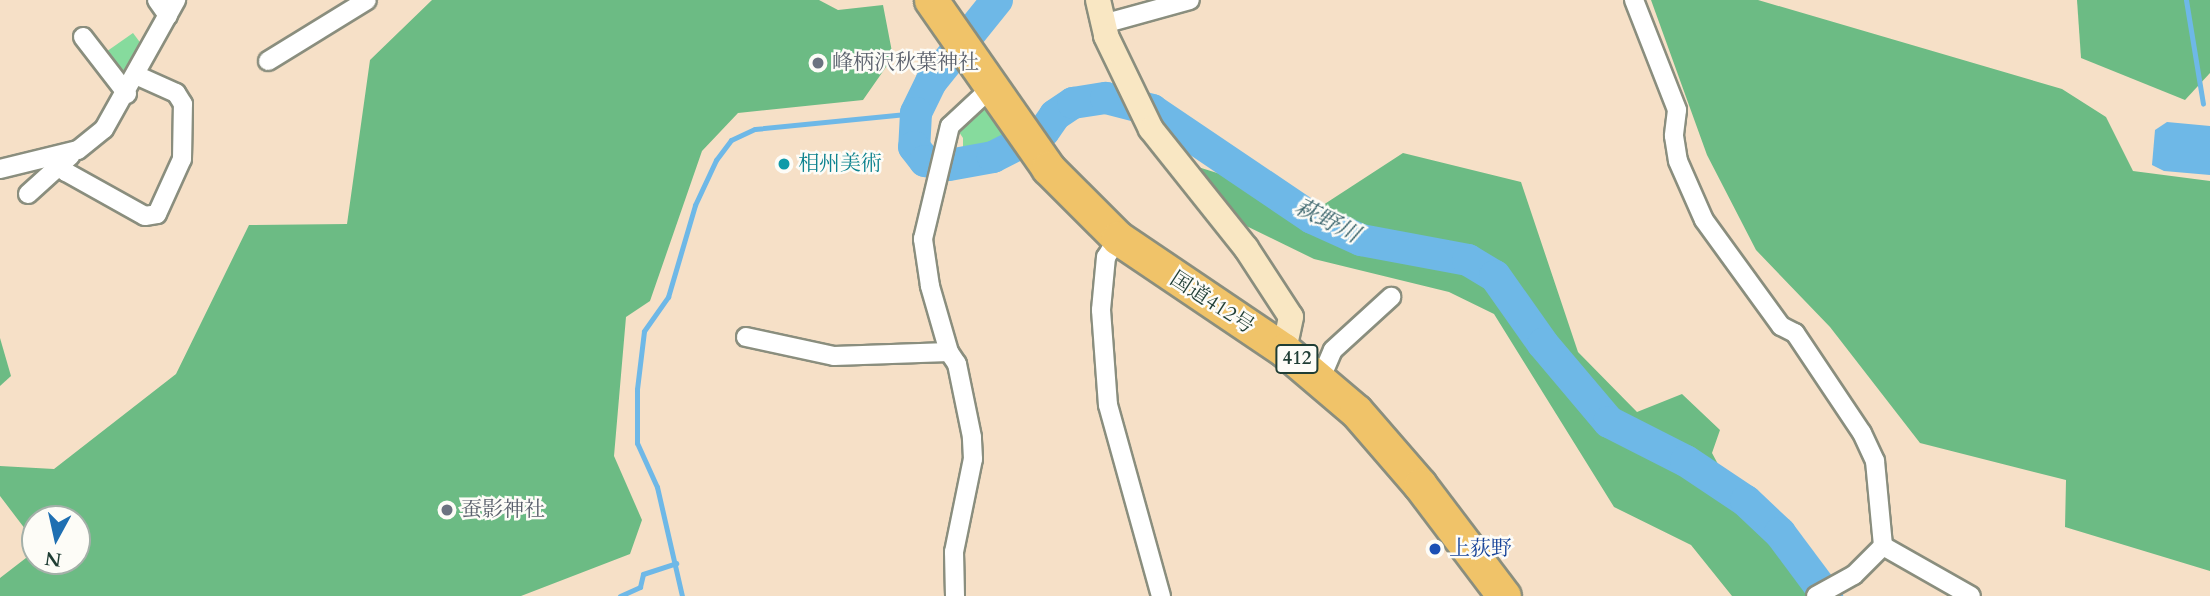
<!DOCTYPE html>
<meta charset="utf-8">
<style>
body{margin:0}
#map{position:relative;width:2210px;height:596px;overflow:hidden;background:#f6e0c7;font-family:Cardo,"Noto Serif JP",serif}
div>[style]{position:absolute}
.green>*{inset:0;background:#86db9d}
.forest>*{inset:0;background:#6cbb84}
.water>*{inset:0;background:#6eb8e7}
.stream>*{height:5px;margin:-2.5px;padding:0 2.5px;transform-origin:2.5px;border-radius:2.5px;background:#6eb8e7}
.river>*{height:32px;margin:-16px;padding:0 16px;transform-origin:16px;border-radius:16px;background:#6eb8e7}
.roads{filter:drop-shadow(2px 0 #8a8e7e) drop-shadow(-2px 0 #8a8e7e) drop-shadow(0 2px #8a8e7e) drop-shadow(0 -2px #8a8e7e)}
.street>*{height:18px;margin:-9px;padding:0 9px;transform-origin:9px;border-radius:9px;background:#fff}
.secondary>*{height:24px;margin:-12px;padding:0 12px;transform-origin:12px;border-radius:12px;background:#f9e7c3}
.highway>*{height:33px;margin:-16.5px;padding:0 16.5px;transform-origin:16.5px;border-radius:16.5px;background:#f0c369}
.dots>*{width:19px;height:19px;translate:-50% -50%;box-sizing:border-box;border:4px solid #fdfcf7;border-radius:50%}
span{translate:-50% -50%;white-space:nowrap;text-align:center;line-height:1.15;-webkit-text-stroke:5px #fdfcf7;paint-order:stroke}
.shield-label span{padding:2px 5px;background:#fdfcf7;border:2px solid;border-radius:5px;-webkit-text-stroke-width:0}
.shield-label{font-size:19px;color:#1f3d34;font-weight:700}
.worship-label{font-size:21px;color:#5b616d}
.left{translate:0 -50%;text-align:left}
.culture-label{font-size:21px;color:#0d838f}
.street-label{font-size:21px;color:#1f3d34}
.transit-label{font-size:21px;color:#164399}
.water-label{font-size:23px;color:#37626a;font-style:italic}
.north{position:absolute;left:21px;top:505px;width:70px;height:70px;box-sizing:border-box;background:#fdfcf7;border:2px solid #a4b0a9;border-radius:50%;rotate:188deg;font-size:19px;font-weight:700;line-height:28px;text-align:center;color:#1f3d34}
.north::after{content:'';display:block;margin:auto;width:24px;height:32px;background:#1f6fb2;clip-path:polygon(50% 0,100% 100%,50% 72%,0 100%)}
</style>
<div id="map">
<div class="green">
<div style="clip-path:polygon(133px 33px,142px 45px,127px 75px,119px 76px,103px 54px)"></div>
<div style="clip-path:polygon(985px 104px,1006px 136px,987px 148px,963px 153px,963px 138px,957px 129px)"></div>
</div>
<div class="forest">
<div style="clip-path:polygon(432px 0,819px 0,838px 10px,883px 5px,893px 57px,863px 100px,738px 113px,702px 151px,650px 301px,626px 317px,614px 456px,642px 520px,630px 554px,521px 596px,0 596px,0 578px,35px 551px,35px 561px,77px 561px,77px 519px,35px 519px,35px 542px,0 496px,0 466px,54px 469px,176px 374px,249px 225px,347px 224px,370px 60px)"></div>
<div style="clip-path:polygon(1651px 0,1758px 0,2062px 89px,2106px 117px,2133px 171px,2210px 181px,2210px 571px,2065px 527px,2066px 480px,1920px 443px,1830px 327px,1756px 250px,1707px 155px)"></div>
<div style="clip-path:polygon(2077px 0,2210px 0,2210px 73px,2185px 100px,2081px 58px)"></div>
<div style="clip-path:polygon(1403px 153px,1521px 182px,1578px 352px,1637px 412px,1682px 394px,1720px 430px,1712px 453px,1749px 522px,1838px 596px,1732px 596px,1691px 545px,1614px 507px,1494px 314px,1449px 292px,1314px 259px,1232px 219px,1198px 167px,1230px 177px,1262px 198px,1320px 207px)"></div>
<div style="clip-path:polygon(0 338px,11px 376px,0 386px)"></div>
</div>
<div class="water">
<div style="clip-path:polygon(2167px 122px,2210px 126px,2210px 175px,2164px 171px,2152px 165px,2155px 130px)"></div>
</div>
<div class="stream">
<div style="left:2186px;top:0;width:105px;rotate:80.7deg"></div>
<div style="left:620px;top:596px;width:22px;rotate:-24deg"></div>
<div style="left:640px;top:587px;width:13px;rotate:-77deg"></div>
<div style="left:643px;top:574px;width:35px;rotate:-18deg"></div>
<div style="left:682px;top:596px;width:112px;rotate:-102.9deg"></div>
<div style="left:657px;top:487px;width:48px;rotate:-114.4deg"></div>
<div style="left:637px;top:443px;width:54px;rotate:-90deg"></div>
<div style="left:637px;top:389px;width:58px;rotate:-83.1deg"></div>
<div style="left:644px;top:331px;width:42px;rotate:-54.8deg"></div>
<div style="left:668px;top:297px;width:96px;rotate:-73.6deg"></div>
<div style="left:695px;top:205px;width:50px;rotate:-65deg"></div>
<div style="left:716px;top:160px;width:25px;rotate:-53deg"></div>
<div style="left:731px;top:140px;width:26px;rotate:-25deg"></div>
<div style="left:755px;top:129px;width:162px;rotate:-5.7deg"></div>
</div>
<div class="river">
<div style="left:997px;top:0;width:105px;rotate:128.8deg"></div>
<div style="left:931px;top:82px;width:34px;rotate:116deg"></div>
<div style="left:916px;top:113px;width:34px;rotate:93deg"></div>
<div style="left:914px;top:147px;width:18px;rotate:52deg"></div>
<div style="left:925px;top:161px;width:24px;rotate:9deg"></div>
<div style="left:949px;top:165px;width:45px;rotate:-10.3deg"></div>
<div style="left:993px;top:157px;width:57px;rotate:-27deg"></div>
<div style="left:1044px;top:131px;width:19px;rotate:-55deg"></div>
<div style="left:1055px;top:115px;width:22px;rotate:-34deg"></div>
<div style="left:1073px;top:103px;width:33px;rotate:-9deg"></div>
<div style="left:1106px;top:98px;width:48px;rotate:14.6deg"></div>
<div style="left:1152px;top:110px;width:193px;rotate:34deg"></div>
<div style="left:1312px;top:218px;width:54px;rotate:24.2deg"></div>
<div style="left:1361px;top:240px;width:109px;rotate:10.6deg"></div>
<div style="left:1468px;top:260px;width:31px;rotate:31deg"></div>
<div style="left:1495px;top:276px;width:83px;rotate:54.8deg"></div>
<div style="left:1543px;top:344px;width:102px;rotate:49.8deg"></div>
<div style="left:1609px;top:422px;width:86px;rotate:26.9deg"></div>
<div style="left:1686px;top:461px;width:72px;rotate:33.7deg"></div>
<div style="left:1746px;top:501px;width:47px;rotate:43.3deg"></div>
<div style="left:1780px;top:533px;width:79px;rotate:53.3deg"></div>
</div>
<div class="roads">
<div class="street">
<div style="left:157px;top:0;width:19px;rotate:55deg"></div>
<div style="left:1634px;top:0;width:118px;rotate:68.6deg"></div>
<div style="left:1677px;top:110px;width:26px;rotate:97deg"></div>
<div style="left:1674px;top:136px;width:25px;rotate:81deg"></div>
<div style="left:1678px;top:161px;width:64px;rotate:66.2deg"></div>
<div style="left:1704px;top:220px;width:131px;rotate:54deg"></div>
<div style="left:1781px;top:326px;width:16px;rotate:27deg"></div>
<div style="left:1795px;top:333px;width:120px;rotate:56.2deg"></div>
<div style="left:1862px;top:433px;width:31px;rotate:65deg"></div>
<div style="left:1875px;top:461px;width:85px;rotate:84.6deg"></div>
<div style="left:1883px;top:546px;width:101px;rotate:29.6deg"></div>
<div style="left:1103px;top:24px;width:90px;rotate:-15.4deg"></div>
<div style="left:83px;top:37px;width:72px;rotate:52.3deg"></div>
<div style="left:268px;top:61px;width:116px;rotate:-31.6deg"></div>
<div style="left:60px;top:164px;width:10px;rotate:53deg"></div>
<div style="left:66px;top:172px;width:90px;rotate:29.1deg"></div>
<div style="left:145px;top:216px;width:12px;rotate:-9deg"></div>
<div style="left:157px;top:214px;width:60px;rotate:-65.6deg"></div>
<div style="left:182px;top:159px;width:55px;rotate:-89deg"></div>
<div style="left:183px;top:104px;width:13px;rotate:-122deg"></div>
<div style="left:176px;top:93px;width:44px;rotate:-155.8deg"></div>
<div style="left:0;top:169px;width:80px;rotate:-13.7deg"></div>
<div style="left:78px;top:150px;width:33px;rotate:-39deg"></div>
<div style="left:104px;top:129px;width:148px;rotate:-60.8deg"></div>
<div style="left:28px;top:194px;width:57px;rotate:-42.1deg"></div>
<div style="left:1118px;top:238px;width:22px;rotate:122deg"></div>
<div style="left:1106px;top:257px;width:53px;rotate:95.4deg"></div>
<div style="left:1101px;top:310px;width:95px;rotate:85.8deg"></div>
<div style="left:1108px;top:405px;width:198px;rotate:74.5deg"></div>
<div style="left:746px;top:337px;width:90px;rotate:12.2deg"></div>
<div style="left:834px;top:356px;width:115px;rotate:-2deg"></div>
<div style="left:1321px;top:378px;width:30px;rotate:-67deg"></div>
<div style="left:1333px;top:350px;width:79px;rotate:-42.4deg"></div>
<div style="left:955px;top:596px;width:44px;rotate:-91.3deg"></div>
<div style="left:954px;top:552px;width:95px;rotate:-78.5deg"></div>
<div style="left:973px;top:459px;width:22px;rotate:-93deg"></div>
<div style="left:972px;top:437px;width:75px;rotate:-101.6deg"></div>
<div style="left:957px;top:364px;width:14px;rotate:-124deg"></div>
<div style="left:949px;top:352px;width:69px;rotate:-106.1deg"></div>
<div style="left:930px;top:286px;width:48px;rotate:-98.5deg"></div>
<div style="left:923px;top:239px;width:116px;rotate:-76.6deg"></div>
<div style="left:950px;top:126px;width:56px;rotate:-42.8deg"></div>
<div style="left:1816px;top:596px;width:43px;rotate:-28.9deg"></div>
<div style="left:1854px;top:575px;width:41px;rotate:-45deg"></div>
</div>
<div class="secondary">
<div style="left:1098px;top:0;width:37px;rotate:77deg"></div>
<div style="left:1106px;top:36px;width:103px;rotate:64.2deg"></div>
<div style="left:1151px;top:129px;width:152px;rotate:51.4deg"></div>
<div style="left:1246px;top:248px;width:82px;rotate:56.9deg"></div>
<div style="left:1291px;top:317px;width:34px;rotate:102deg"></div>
</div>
<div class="highway">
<div style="left:931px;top:0;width:205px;rotate:55.1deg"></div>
<div style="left:1048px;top:168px;width:99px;rotate:45deg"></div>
<div style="left:1118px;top:238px;width:200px;rotate:34deg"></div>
<div style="left:1284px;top:350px;width:94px;rotate:40.3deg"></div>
<div style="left:1356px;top:411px;width:98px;rotate:49.1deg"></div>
<div style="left:1420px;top:485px;width:139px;rotate:52.9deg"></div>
</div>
</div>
<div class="dots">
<div style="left:818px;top:63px;background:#6b7280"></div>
<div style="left:784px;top:164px;background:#0f9aa8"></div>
<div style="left:447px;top:510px;background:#6b7280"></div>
<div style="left:1435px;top:549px;background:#1a4fb4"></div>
</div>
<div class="shield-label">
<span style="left:1297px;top:359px">412</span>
</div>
<div class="worship-label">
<span class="left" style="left:832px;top:63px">峰柄沢秋葉神社</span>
<span class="left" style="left:461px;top:510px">蚕影神社</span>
</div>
<div class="culture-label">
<span class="left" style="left:798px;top:164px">相州美術</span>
</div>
<div class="street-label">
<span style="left:1212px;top:303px;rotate:33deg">国道412号</span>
</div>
<div class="transit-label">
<span class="left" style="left:1449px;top:549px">上荻野</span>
</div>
<div class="water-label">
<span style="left:1327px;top:221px;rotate:27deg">萩野川</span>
</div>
<div class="north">N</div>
</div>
